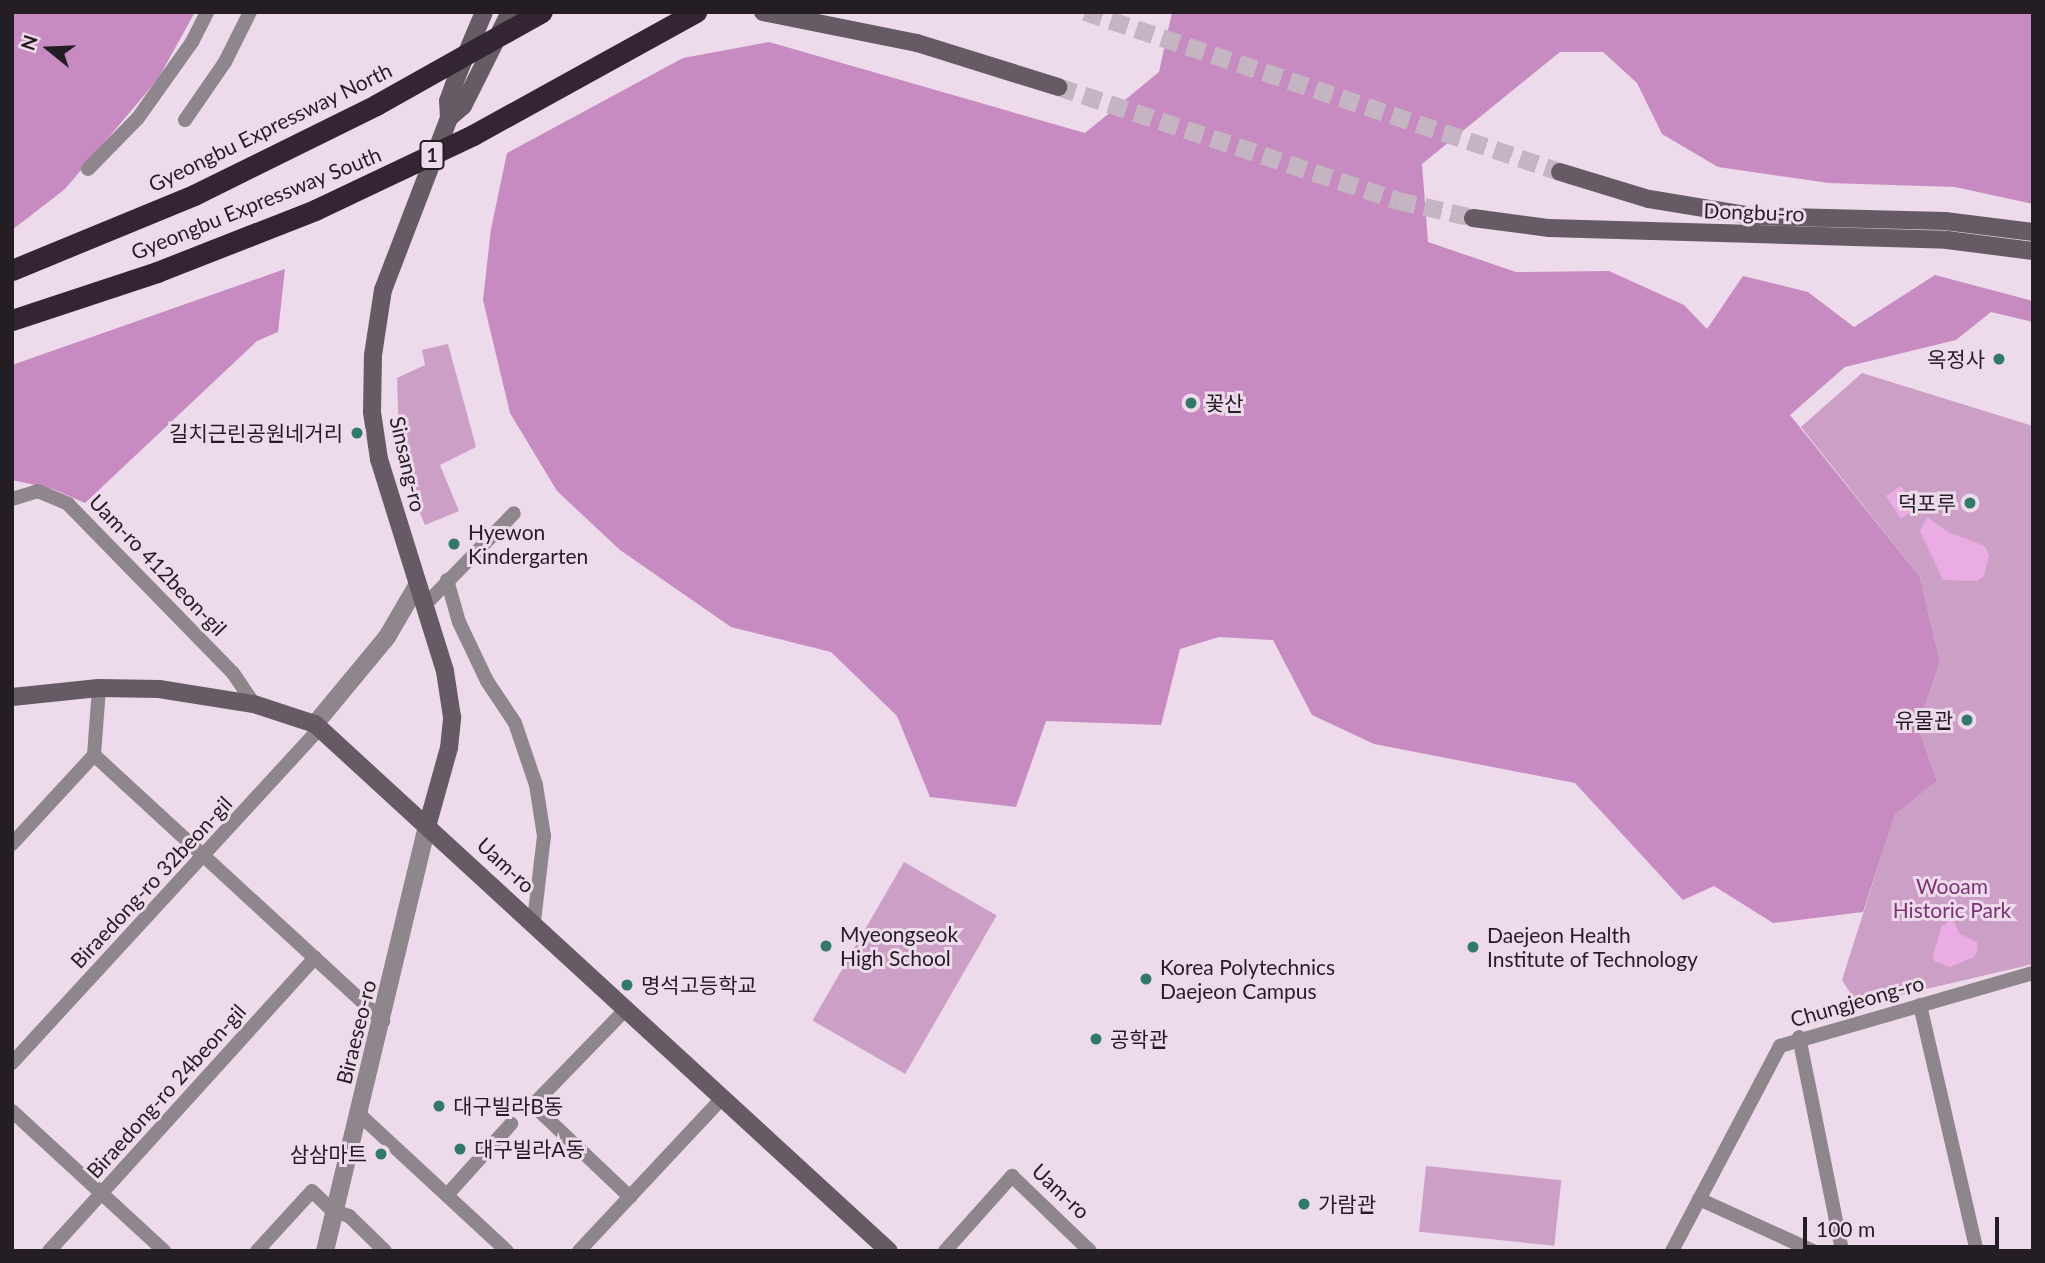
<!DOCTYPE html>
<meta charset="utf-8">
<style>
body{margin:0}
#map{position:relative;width:2045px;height:1263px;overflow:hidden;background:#eddaea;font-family:Lato,"Noto Sans KR",sans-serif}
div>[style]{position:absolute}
.green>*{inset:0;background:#cc9fc6;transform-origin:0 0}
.forest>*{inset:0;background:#c78bc1}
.water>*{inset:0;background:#ebace3;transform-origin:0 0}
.secondary-tunnel>*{height:18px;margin-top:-9px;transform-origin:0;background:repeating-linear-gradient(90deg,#c5b4c2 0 18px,transparent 0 27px)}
.minor>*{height:14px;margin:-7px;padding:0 7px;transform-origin:7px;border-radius:7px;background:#8e868c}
.tertiary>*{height:18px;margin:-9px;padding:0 9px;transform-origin:9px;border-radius:9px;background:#8e868c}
.secondary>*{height:18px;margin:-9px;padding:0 9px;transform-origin:9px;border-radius:9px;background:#665b65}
.motorway>*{height:21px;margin:-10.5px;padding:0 10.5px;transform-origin:10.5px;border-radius:10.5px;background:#332532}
.motorway-bridge>*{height:21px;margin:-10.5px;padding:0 10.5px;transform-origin:10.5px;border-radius:10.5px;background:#332532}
.dots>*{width:19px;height:19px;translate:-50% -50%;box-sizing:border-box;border:4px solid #eddaea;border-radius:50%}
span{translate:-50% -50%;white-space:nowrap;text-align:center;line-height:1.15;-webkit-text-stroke:6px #eddaea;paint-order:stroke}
.shield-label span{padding:2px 5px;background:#eddaea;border:2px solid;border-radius:5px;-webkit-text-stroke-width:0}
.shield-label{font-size:19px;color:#241d23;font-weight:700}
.street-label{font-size:21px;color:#241d23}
.poi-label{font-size:21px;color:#241d23}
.right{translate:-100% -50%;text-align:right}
.left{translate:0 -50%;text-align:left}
.park-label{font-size:21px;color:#7b3376}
.frame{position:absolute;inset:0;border:14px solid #241d23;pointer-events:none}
.north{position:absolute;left:14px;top:14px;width:70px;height:70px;-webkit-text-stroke:5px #eddaea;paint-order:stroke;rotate:288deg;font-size:19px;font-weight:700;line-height:28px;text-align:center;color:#241d23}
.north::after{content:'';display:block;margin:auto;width:24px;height:32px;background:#241d23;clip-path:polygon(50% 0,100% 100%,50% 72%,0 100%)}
.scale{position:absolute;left:1803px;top:1217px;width:196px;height:32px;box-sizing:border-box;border:4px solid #241d23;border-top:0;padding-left:9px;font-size:21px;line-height:24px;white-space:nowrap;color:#241d23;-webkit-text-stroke:5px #eddaea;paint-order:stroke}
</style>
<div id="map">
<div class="green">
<div style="clip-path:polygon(448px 344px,476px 447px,440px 465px,459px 511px,425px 525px,410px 490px,399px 439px,397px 378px,425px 365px,422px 350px)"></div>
<div style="clip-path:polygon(1862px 373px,2033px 426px,2033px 964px,1858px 1005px,1842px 980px,1895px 813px,1937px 781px,1918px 726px,1940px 662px,1920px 577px,1801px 427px)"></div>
<div style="left:904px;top:862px;width:107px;height:183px;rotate:30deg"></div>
<div style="left:1426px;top:1166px;width:136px;height:66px;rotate:6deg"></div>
</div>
<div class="forest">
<div style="clip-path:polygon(12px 12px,195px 12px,158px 79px,65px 189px,12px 230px)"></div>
<div style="clip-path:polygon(1172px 12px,2033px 12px,2033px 204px,1955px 187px,1829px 183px,1718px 167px,1662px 134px,1637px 83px,1603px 52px,1560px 52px,1422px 164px,1428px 242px,1516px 272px,1609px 271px,1684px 305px,1707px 329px,1743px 276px,1808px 292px,1854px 327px,1935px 275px,2033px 301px,2033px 322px,1991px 312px,1956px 340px,1845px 367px,1790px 415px,1920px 577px,1940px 662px,1918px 726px,1937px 781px,1895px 814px,1863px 912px,1773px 923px,1714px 886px,1683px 900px,1575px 783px,1374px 744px,1312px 715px,1273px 640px,1219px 637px,1180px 649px,1161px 725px,1046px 721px,1016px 807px,930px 797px,897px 716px,831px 652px,731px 627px,620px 550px,557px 491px,510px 413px,483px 300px,491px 229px,507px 153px,683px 58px,769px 42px,1085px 133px,1159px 72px)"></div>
<div style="clip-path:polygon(285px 269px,278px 332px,257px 341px,85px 503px,53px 489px,12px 480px,12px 365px)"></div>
</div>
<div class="water">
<div style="left:1901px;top:486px;width:27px;height:18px;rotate:57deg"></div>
<div style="clip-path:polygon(1927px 517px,1948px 532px,1985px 546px,1989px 556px,1984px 576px,1977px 581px,1943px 580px,1920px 531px)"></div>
<div style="clip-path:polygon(1950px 915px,1960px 934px,1977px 942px,1978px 949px,1974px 957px,1950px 967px,1934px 961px,1933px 956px,1942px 925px,1946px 925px)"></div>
</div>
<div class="secondary-tunnel">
<div style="left:1085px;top:12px;width:501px;rotate:18.62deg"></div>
<div style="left:1058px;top:87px;width:359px;rotate:18.5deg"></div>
<div style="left:1398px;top:201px;width:77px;rotate:12.8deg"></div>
</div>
<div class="minor">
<div style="left:185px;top:120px;width:70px;rotate:-55.4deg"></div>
<div style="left:225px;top:62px;width:56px;rotate:-63.4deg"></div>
<div style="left:88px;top:169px;width:71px;rotate:-45.6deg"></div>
<div style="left:138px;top:118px;width:93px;rotate:-54.6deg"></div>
<div style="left:192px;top:42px;width:34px;rotate:-63deg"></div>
<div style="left:12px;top:499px;width:27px;rotate:-17deg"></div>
<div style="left:38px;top:491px;width:33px;rotate:23deg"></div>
<div style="left:68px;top:504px;width:236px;rotate:45.7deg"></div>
<div style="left:233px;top:673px;width:37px;rotate:56deg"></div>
<div style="left:447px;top:580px;width:44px;rotate:74.1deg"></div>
<div style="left:459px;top:622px;width:65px;rotate:64.6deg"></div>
<div style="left:487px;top:681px;width:50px;rotate:56.3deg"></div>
<div style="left:515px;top:723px;width:65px;rotate:71.3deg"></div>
<div style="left:536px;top:785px;width:52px;rotate:81.1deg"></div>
<div style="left:544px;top:836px;width:86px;rotate:96.7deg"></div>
<div style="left:424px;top:606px;width:129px;rotate:-45.9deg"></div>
<div style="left:94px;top:755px;width:393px;rotate:42.6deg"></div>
<div style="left:12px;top:844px;width:121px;rotate:-47.3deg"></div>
<div style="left:94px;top:755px;width:67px;rotate:-85.7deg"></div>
<div style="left:1920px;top:1005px;width:253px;rotate:77deg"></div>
<div style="left:627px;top:1008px;width:135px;rotate:134.1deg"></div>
<div style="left:533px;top:1105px;width:134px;rotate:43.5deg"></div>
<div style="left:1799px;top:1037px;width:218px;rotate:78.6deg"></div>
<div style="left:12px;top:1063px;width:455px;rotate:-47.4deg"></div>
<div style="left:12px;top:1111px;width:207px;rotate:42.6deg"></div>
<div style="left:360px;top:1115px;width:200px;rotate:42.8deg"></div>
<div style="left:447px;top:1195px;width:96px;rotate:-48deg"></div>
<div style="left:1699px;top:1199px;width:125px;rotate:24.5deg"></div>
<div style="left:49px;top:1251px;width:396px;rotate:-47.8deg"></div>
<div style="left:257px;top:1251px;width:81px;rotate:-47.5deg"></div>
<div style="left:312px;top:1191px;width:29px;rotate:44deg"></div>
<div style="left:333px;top:1211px;width:17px;rotate:17deg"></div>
<div style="left:349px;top:1216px;width:50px;rotate:44.2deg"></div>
<div style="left:579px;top:1251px;width:211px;rotate:-46.9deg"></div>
<div style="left:945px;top:1251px;width:101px;rotate:-48.2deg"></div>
<div style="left:1012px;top:1176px;width:108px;rotate:43.9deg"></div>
<div style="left:1672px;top:1251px;width:232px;rotate:-62.2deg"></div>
<div style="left:1780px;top:1046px;width:263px;rotate:-16.1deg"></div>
</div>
<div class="tertiary">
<div style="left:315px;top:724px;width:113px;rotate:-50.4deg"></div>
<div style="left:387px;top:637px;width:61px;rotate:-59.7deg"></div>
<div style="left:325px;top:1251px;width:440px;rotate:-76.5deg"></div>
</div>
<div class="secondary">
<div style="left:763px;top:12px;width:157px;rotate:11.4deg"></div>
<div style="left:917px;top:43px;width:148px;rotate:17.3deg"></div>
<div style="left:449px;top:118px;width:18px;rotate:-41deg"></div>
<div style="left:463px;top:106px;width:105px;rotate:-63.4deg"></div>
<div style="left:1560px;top:172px;width:93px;rotate:16.9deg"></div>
<div style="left:1649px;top:199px;width:104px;rotate:9.4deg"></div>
<div style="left:1752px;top:216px;width:193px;rotate:1.5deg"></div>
<div style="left:1945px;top:221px;width:89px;rotate:7.1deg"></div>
<div style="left:1473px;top:218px;width:77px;rotate:7.5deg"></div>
<div style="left:1549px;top:228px;width:398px;rotate:1.7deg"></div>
<div style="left:1947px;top:240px;width:87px;rotate:7.3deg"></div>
<div style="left:12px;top:697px;width:87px;rotate:-5.9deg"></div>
<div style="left:99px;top:688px;width:60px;rotate:1deg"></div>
<div style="left:159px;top:689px;width:96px;rotate:9deg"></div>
<div style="left:254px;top:704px;width:64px;rotate:18.2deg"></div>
<div style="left:315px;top:724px;width:779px;rotate:42.56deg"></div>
<div style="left:428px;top:823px;width:78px;rotate:-74.4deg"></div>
<div style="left:449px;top:748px;width:31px;rotate:-84deg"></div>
<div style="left:452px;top:717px;width:47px;rotate:-98.7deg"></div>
<div style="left:445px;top:671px;width:222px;rotate:-107.3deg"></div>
<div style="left:379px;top:459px;width:48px;rotate:-98.5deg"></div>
<div style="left:372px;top:412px;width:57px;rotate:-89deg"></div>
<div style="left:373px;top:355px;width:66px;rotate:-81.3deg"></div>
<div style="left:383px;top:290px;width:184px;rotate:-69deg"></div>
<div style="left:449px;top:118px;width:17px;rotate:-93deg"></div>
<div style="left:448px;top:101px;width:27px;rotate:-70deg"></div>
<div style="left:457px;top:76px;width:69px;rotate:-67.1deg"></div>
</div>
<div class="motorway">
<div style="left:12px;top:270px;width:197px;rotate:-22.4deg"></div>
<div style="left:12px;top:320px;width:153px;rotate:-18.3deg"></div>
</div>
<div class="motorway-bridge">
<div style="left:194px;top:195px;width:203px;rotate:-26.3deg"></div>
<div style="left:376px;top:105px;width:190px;rotate:-29.3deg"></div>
<div style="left:157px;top:272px;width:170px;rotate:-21.4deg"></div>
<div style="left:315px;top:210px;width:175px;rotate:-25.4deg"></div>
<div style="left:473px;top:135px;width:255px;rotate:-28.9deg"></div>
</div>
<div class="dots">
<div style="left:1999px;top:359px;background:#33786c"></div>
<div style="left:1191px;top:403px;background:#33786c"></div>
<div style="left:357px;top:433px;background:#33786c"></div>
<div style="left:1970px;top:503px;background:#33786c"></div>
<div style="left:454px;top:544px;background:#33786c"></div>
<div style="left:1967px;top:720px;background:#33786c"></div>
<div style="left:826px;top:946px;background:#33786c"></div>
<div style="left:1473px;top:947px;background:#33786c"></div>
<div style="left:1146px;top:979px;background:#33786c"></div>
<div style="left:627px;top:985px;background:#33786c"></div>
<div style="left:1096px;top:1039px;background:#33786c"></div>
<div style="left:439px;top:1106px;background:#33786c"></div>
<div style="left:460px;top:1149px;background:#33786c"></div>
<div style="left:381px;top:1154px;background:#33786c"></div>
<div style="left:1304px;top:1204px;background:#33786c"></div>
</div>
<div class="shield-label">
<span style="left:432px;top:155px">1</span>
</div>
<div class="street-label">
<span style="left:270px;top:127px;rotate:-26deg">Gyeongbu Expressway North</span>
<span style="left:256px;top:203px;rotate:-22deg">Gyeongbu Expressway South</span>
<span style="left:1754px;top:212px;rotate:2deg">Dongbu-ro</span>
<span style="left:408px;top:464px;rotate:77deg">Sinsang-ro</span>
<span style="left:158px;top:565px;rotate:46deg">Uam-ro 412beon-gil</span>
<span style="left:506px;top:865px;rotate:43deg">Uam-ro</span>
<span style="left:151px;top:882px;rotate:-47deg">Biraedong-ro 32beon-gil</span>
<span style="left:1857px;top:1001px;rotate:-16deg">Chungjeong-ro</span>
<span style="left:356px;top:1032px;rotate:-76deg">Biraeseo-ro</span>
<span style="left:166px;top:1091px;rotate:-48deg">Biraedong-ro 24beon-gil</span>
<span style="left:1061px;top:1191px;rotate:43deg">Uam-ro</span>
</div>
<div class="poi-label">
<span class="right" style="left:1985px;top:359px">옥정사</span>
<span class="left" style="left:1205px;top:403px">꽃산</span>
<span class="right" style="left:343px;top:433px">길치근린공원네거리</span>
<span class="right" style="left:1956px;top:503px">덕포루</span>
<span class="left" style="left:468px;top:544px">Hyewon<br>Kindergarten</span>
<span class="right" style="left:1953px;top:720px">유물관</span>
<span class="left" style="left:840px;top:946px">Myeongseok<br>High School</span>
<span class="left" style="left:1487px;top:947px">Daejeon Health<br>Institute of Technology</span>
<span class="left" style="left:1160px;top:979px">Korea Polytechnics<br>Daejeon Campus</span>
<span class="left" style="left:641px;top:985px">명석고등학교</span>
<span class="left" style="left:1110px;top:1039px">공학관</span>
<span class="left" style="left:453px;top:1106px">대구빌라B동</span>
<span class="left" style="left:474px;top:1149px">대구빌라A동</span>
<span class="right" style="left:367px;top:1154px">삼삼마트</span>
<span class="left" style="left:1318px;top:1204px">가람관</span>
</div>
<div class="park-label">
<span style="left:1952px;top:898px">Wooam<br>Historic Park</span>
</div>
<div class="frame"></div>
<div class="north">N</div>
<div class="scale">100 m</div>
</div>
